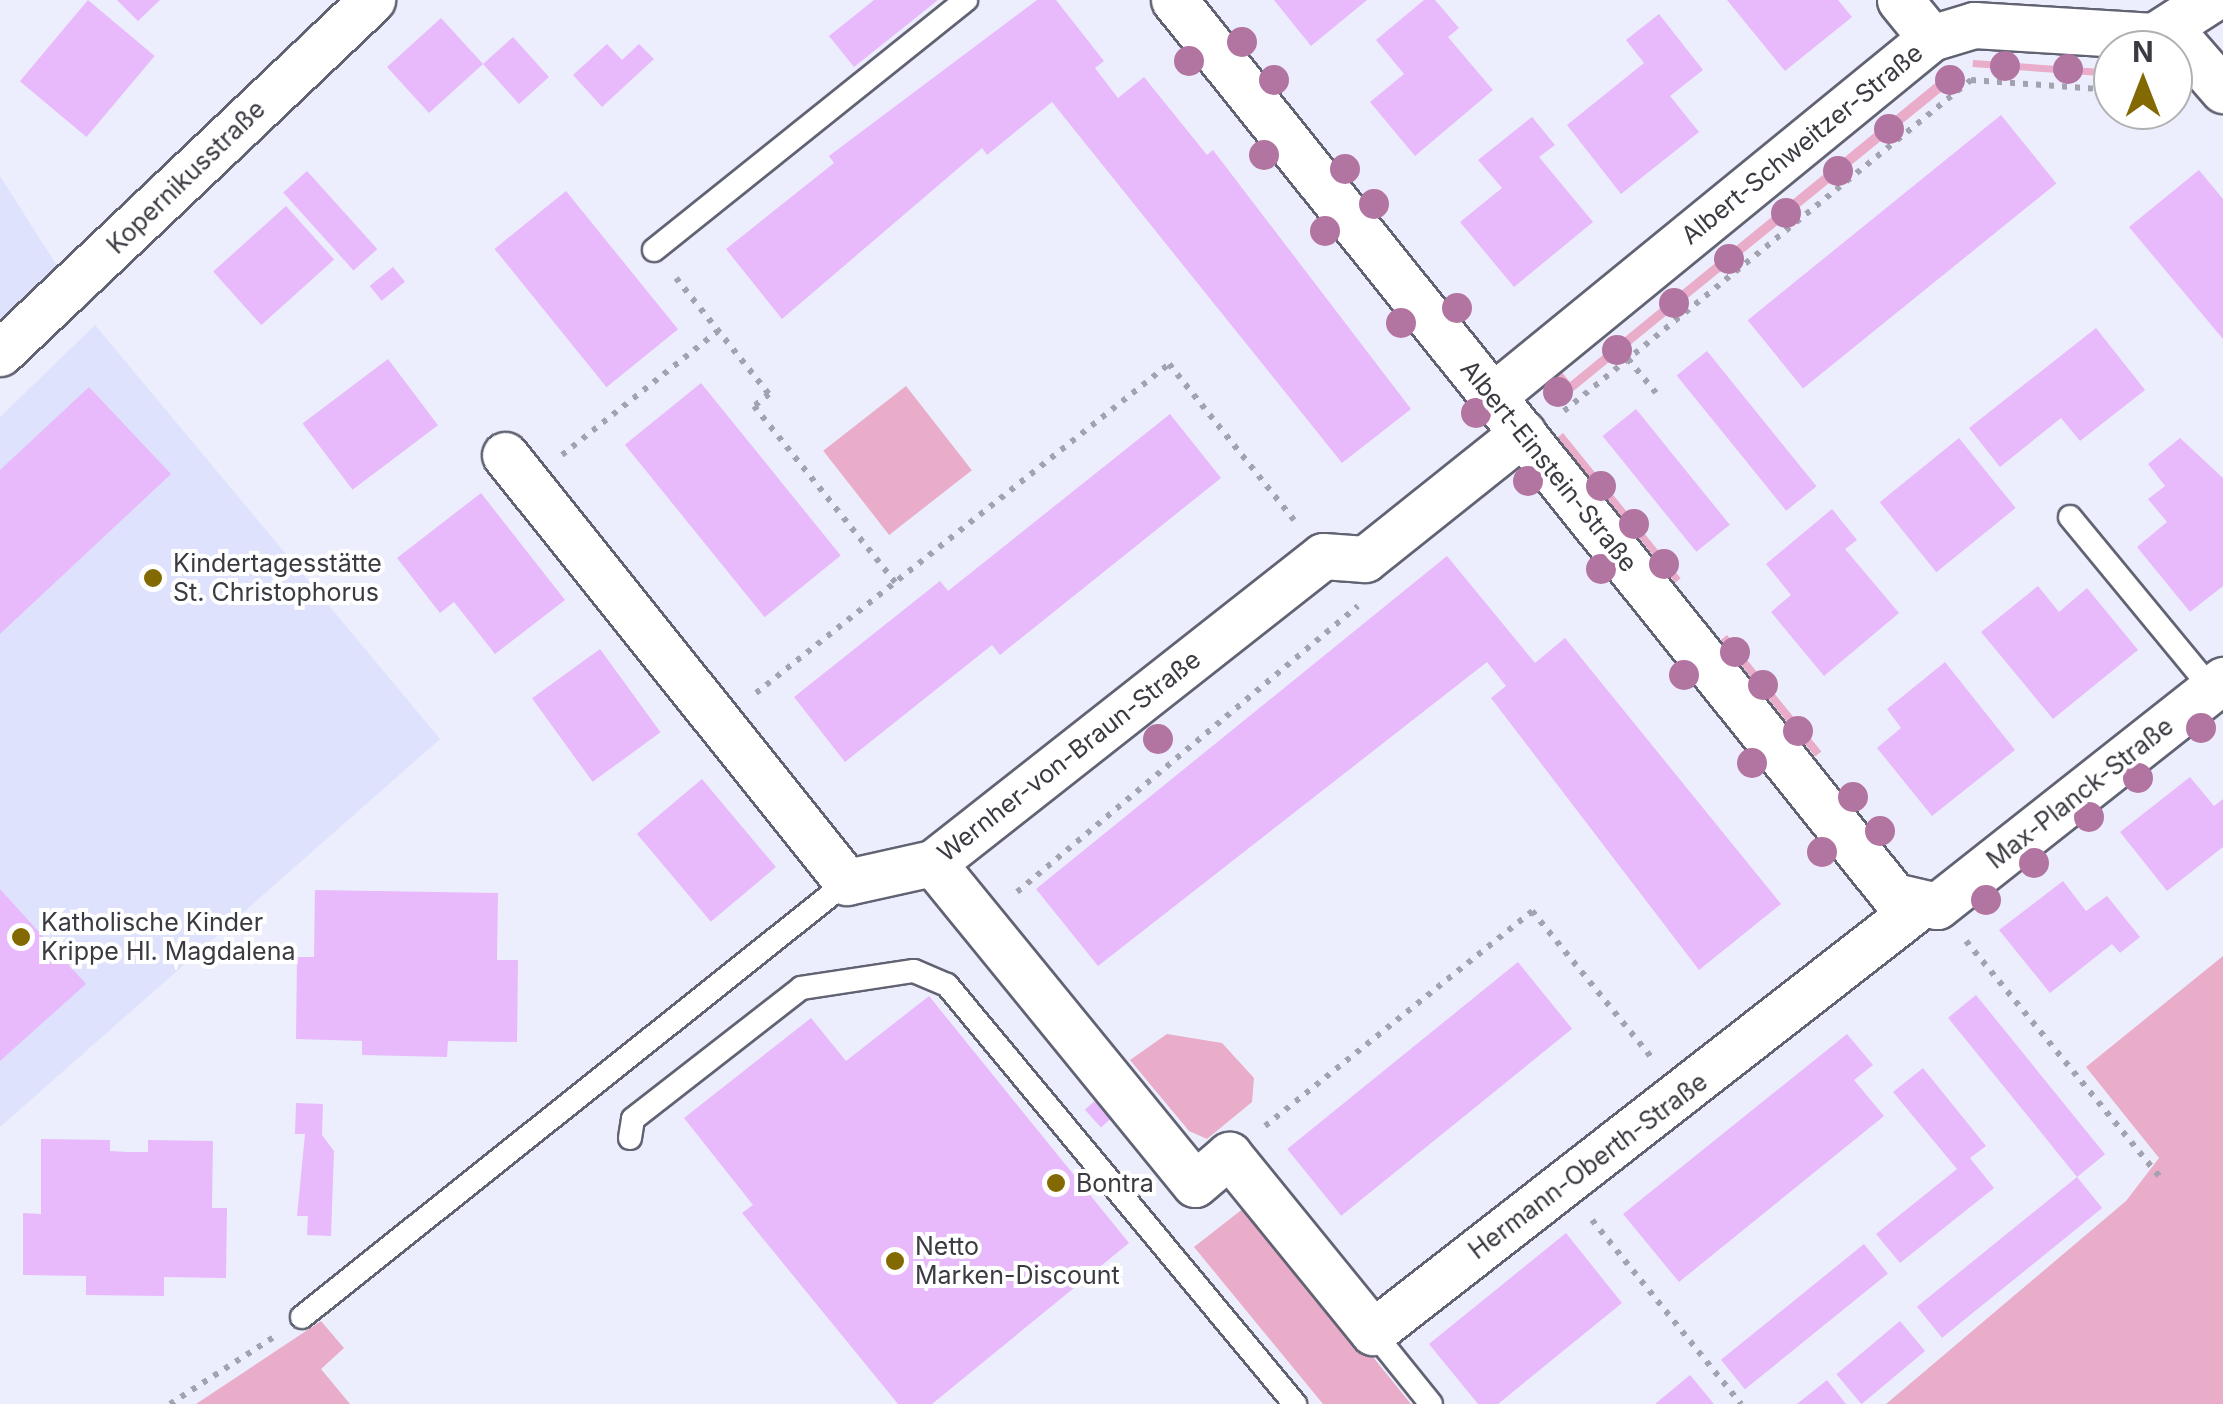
<!DOCTYPE html>
<meta charset="utf-8">
<style>
body{margin:0}
#map{position:relative;width:2223px;height:1404px;overflow:hidden;background:#eceefd;font-family:Inter,sans-serif}
div>[style]{position:absolute}
.built>*{inset:0;background:#dfe2fc}
.green>*{inset:0;background:#e9adc9;transform-origin:0 0}
.building>*{inset:0;background:#e8bafc;transform-origin:0 0}
.path>*{height:6px;margin-top:-3px;transform-origin:0;background:repeating-linear-gradient(90deg,#a2a3af 0 5px,transparent 0 13px)}
.roads{filter:drop-shadow(2px 0 #616373) drop-shadow(-2px 0 #616373) drop-shadow(0 2px #616373) drop-shadow(0 -2px #616373)}
.service>*{height:22px;margin:-11px;padding:0 11px;transform-origin:11px;border-radius:11px;background:#fff}
.minor>*{height:45px;margin:-22.5px;padding:0 22.5px;transform-origin:22.5px;border-radius:22.5px;background:#fff}
.trees>*{width:30px;height:30px;margin:-15px;border-radius:50%;background:#b274a1}
.dots>*{width:28px;height:28px;translate:-50% -50%;box-sizing:border-box;border:5px solid #fff;border-radius:50%}
span{translate:-50% -50%;white-space:nowrap;text-align:center;line-height:1.15;-webkit-text-stroke:8px #fff;paint-order:stroke}
.street-label{font-size:25px;color:#3a3b42}
.poi-label{font-size:25px;color:#3a3b42}
.left{translate:0 -50%;text-align:left}
.north{position:absolute;left:2093px;top:30px;width:100px;height:100px;box-sizing:border-box;background:#fff;border:2px solid #b0b1b3;border-radius:50%;rotate:0deg;font-size:28px;font-weight:700;line-height:40px;text-align:center;color:#3a3b42}
.north::after{content:'';display:block;margin:auto;width:35px;height:45px;background:#826902;clip-path:polygon(50% 0,100% 100%,50% 72%,0 100%)}
</style>
<div id="map">
<div class="built">
<div style="clip-path:polygon(0 176px,59px 269px,0 325px)"></div>
<div style="clip-path:polygon(95px 325px,440px 739px,0 1127px,0 417px)"></div>
</div>
<div class="green">
<div style="left:1973px;top:60px;width:140px;height:7px;rotate:4deg"></div>
<div style="clip-path:polygon(1950px 71px,1957px 79px,1555px 406px,1549px 398px,1560px 370px,1570px 382px)"></div>
<div style="left:906px;top:386px;width:107px;height:105px;rotate:52deg"></div>
<div style="left:1563px;top:433px;width:187px;height:7px;rotate:51deg"></div>
<div style="left:1727px;top:635px;width:150px;height:8px;rotate:51deg"></div>
<div style="clip-path:polygon(2223px 956px,2223px 1404px,1886px 1404px,2126px 1201px,2159px 1158px,2086px 1067px)"></div>
<div style="clip-path:polygon(1167px 1034px,1222px 1043px,1254px 1078px,1252px 1102px,1207px 1139px,1189px 1131px,1130px 1060px)"></div>
<div style="clip-path:polygon(1249px 1204px,1411px 1404px,1323px 1404px,1194px 1247px)"></div>
<div style="clip-path:polygon(321px 1321px,344px 1348px,321px 1369px,350px 1404px,196px 1404px)"></div>
</div>
<div class="building">
<div style="left:88px;top:0;width:87px;height:106px;rotate:40deg"></div>
<div style="clip-path:polygon(117px 0,160px 0,138px 21px)"></div>
<div style="clip-path:polygon(874px 0,938px 0,854px 67px,829px 36px)"></div>
<div style="clip-path:polygon(1037px 0,1056px 0,1104px 61px,1095px 68px,1118px 98px,1144px 77px,1207px 155px,1213px 150px,1411px 409px,1342px 463px,1052px 102px,987px 155px,982px 148px,782px 319px,726px 249px,834px 163px,829px 156px)"></div>
<div style="clip-path:polygon(1274px 0,1367px 0,1311px 46px)"></div>
<div style="clip-path:polygon(1424px 0,1435px 0,1459px 28px,1448px 37px,1493px 90px,1415px 156px,1370px 102px,1404px 74px,1376px 40px)"></div>
<div style="clip-path:polygon(1727px 0,1838px 0,1852px 17px,1785px 71px)"></div>
<div style="clip-path:polygon(1659px 14px,1703px 70px,1670px 96px,1699px 132px,1621px 194px,1567px 125px,1644px 63px,1626px 40px)"></div>
<div style="clip-path:polygon(441px 18px,483px 64px,513px 37px,549px 77px,519px 104px,483px 64px,429px 113px,387px 67px)"></div>
<div style="clip-path:polygon(607px 44px,622px 60px,639px 44px,654px 59px,602px 107px,573px 75px)"></div>
<div style="left:2001px;top:115px;width:88px;height:326px;rotate:51deg"></div>
<div style="clip-path:polygon(1532px 117px,1555px 145px,1539px 157px,1593px 222px,1514px 287px,1460px 222px,1502px 188px,1478px 160px)"></div>
<div style="clip-path:polygon(2199px 170px,2223px 199px,2223px 339px,2129px 227px)"></div>
<div style="left:307px;top:171px;width:105px;height:32px;rotate:48deg"></div>
<div style="left:566px;top:191px;width:178px;height:92px;rotate:51deg"></div>
<div style="left:286px;top:206px;width:72px;height:98px;rotate:48deg"></div>
<div style="left:393px;top:267px;width:19px;height:30px;rotate:51deg"></div>
<div style="clip-path:polygon(2096px 328px,2145px 390px,2080px 441px,2061px 418px,2000px 467px,1969px 428px)"></div>
<div style="left:1707px;top:351px;width:174px;height:39px;rotate:51deg"></div>
<div style="left:388px;top:359px;width:83px;height:107px;rotate:53deg"></div>
<div style="left:701px;top:383px;width:222px;height:98px;rotate:51deg"></div>
<div style="clip-path:polygon(89px 387px,171px 474px,0 634px,0 470px)"></div>
<div style="left:1636px;top:409px;width:149px;height:43px;rotate:51deg"></div>
<div style="clip-path:polygon(1170px 414px,1221px 478px,1000px 655px,992px 645px,845px 762px,794px 697px,940px 581px,948px 591px)"></div>
<div style="left:1959px;top:438px;width:90px;height:102px;rotate:51deg"></div>
<div style="clip-path:polygon(2180px 438px,2223px 478px,2223px 586px,2190px 612px,2137px 547px,2167px 522px,2148px 499px,2165px 486px,2148px 464px)"></div>
<div style="clip-path:polygon(481px 493px,565px 600px,495px 654px,454px 602px,440px 613px,397px 558px)"></div>
<div style="clip-path:polygon(1832px 509px,1857px 540px,1845px 549px,1899px 613px,1824px 676px,1771px 612px,1791px 595px,1766px 564px)"></div>
<div style="clip-path:polygon(1447px 556px,1535px 663px,1565px 638px,1781px 904px,1699px 970px,1491px 698px,1506px 686px,1487px 662px,1098px 966px,1036px 889px)"></div>
<div style="clip-path:polygon(2038px 586px,2059px 612px,2087px 588px,2138px 650px,2053px 719px,1981px 632px)"></div>
<div style="left:600px;top:649px;width:103px;height:84px;rotate:54deg"></div>
<div style="clip-path:polygon(1945px 662px,2015px 750px,1932px 816px,1877px 748px,1901px 728px,1887px 709px)"></div>
<div style="clip-path:polygon(2190px 777px,2214px 806px,2223px 799px,2223px 847px,2167px 891px,2120px 832px)"></div>
<div style="left:702px;top:779px;width:115px;height:85px;rotate:50deg"></div>
<div style="clip-path:polygon(2063px 881px,2086px 911px,2107px 896px,2140px 937px,2120px 953px,2112px 944px,2050px 993px,1999px 930px)"></div>
<div style="clip-path:polygon(0 889px,86px 984px,0 1061px)"></div>
<div style="clip-path:polygon(315px 890px,498px 893px,497px 960px,518px 960px,517px 1042px,448px 1041px,447px 1057px,362px 1055px,362px 1041px,296px 1039px,297px 957px,314px 957px)"></div>
<div style="left:1518px;top:962px;width:86px;height:297px;rotate:51deg"></div>
<div style="left:1976px;top:995px;width:205px;height:36px;rotate:51deg"></div>
<div style="clip-path:polygon(929px 996px,1129px 1243px,932px 1404px,898px 1404px,742px 1213px,753px 1205px,684px 1118px,811px 1018px,846px 1061px)"></div>
<div style="clip-path:polygon(1847px 1034px,1873px 1065px,1854px 1080px,1884px 1116px,1679px 1282px,1623px 1214px)"></div>
<div style="clip-path:polygon(1923px 1068px,1986px 1146px,1970px 1158px,1994px 1188px,1900px 1263px,1876px 1234px,1957px 1169px,1893px 1092px)"></div>
<div style="left:1099px;top:1097px;width:24px;height:19px;rotate:48deg"></div>
<div style="clip-path:polygon(296px 1103px,323px 1104px,322px 1135px,334px 1151px,331px 1236px,307px 1235px,308px 1216px,297px 1216px,305px 1134px,295px 1134px)"></div>
<div style="clip-path:polygon(41px 1139px,110px 1140px,110px 1151px,128px 1152px,148px 1152px,148px 1140px,213px 1141px,212px 1208px,227px 1208px,226px 1278px,164px 1277px,164px 1296px,86px 1295px,86px 1276px,23px 1275px,23px 1213px,41px 1214px)"></div>
<div style="left:2077px;top:1177px;width:40px;height:206px;rotate:51deg"></div>
<div style="clip-path:polygon(1566px 1233px,1622px 1303px,1498px 1404px,1478px 1404px,1429px 1344px)"></div>
<div style="left:1864px;top:1244px;width:38px;height:184px;rotate:51deg"></div>
<div style="left:1900px;top:1321px;width:39px;height:83px;rotate:50deg"></div>
<div style="clip-path:polygon(1690px 1375px,1714px 1404px,1655px 1404px)"></div>
<div style="clip-path:polygon(1827px 1380px,1846px 1404px,1797px 1404px)"></div>
</div>
<div class="path">
<div style="left:676px;top:278px;width:149px;rotate:51.3deg"></div>
<div style="left:769px;top:394px;width:19px;rotate:141deg"></div>
<div style="left:754px;top:406px;width:226px;rotate:51.3deg"></div>
<div style="left:1628px;top:359px;width:44px;rotate:50.5deg"></div>
<div style="left:1564px;top:411px;width:525px;rotate:-39.12deg"></div>
<div style="left:1971px;top:80px;width:142px;rotate:4deg"></div>
<div style="left:562px;top:455px;width:199px;rotate:-38.5deg"></div>
<div style="left:756px;top:693px;width:528px;rotate:-38.54deg"></div>
<div style="left:1169px;top:364px;width:200px;rotate:51.3deg"></div>
<div style="left:1017px;top:892px;width:445px;rotate:-40deg"></div>
<div style="left:1966px;top:941px;width:309px;rotate:50.6deg"></div>
<div style="left:1265px;top:1126px;width:343px;rotate:-38.8deg"></div>
<div style="left:1532px;top:911px;width:190px;rotate:50.8deg"></div>
<div style="left:1592px;top:1220px;width:237px;rotate:51deg"></div>
<div style="left:170px;top:1404px;width:124px;rotate:-32.8deg"></div>
</div>
<div class="roads">
<div class="service">
<div style="left:654px;top:250px;width:400px;rotate:-38.7deg"></div>
<div style="left:2070px;top:517px;width:223px;rotate:50.5deg"></div>
<div style="left:630px;top:1138px;width:19px;rotate:-81deg"></div>
<div style="left:633px;top:1119px;width:213px;rotate:-37.9deg"></div>
<div style="left:801px;top:988px;width:114px;rotate:-8.6deg"></div>
<div style="left:914px;top:971px;width:36px;rotate:23deg"></div>
<div style="left:947px;top:985px;width:545px;rotate:50.29deg"></div>
<div style="left:302px;top:1317px;width:697px;rotate:-38.6deg"></div>
<div style="left:1373px;top:1332px;width:92px;rotate:51.1deg"></div>
</div>
<div class="minor">
<div style="left:1174px;top:0;width:1149px;rotate:51.22deg"></div>
<div style="left:1894px;top:896px;width:44px;rotate:13.1deg"></div>
<div style="left:1937px;top:906px;width:365px;rotate:-38.3deg"></div>
<div style="left:1900px;top:0;width:49px;rotate:50.8deg"></div>
<div style="left:2170px;top:29px;width:81px;rotate:49deg"></div>
<div style="left:0;top:353px;width:513px;rotate:-43.5deg"></div>
<div style="left:1493px;top:396px;width:566px;rotate:-39.26deg"></div>
<div style="left:1931px;top:38px;width:45px;rotate:-16.8deg"></div>
<div style="left:1974px;top:25px;width:180px;rotate:3.5deg"></div>
<div style="left:2154px;top:36px;width:67px;rotate:-32.7deg"></div>
<div style="left:505px;top:455px;width:547px;rotate:51.31deg"></div>
<div style="left:847px;top:882px;width:88px;rotate:-12.5deg"></div>
<div style="left:933px;top:863px;width:496px;rotate:-38.2deg"></div>
<div style="left:1323px;top:556px;width:42px;rotate:4.1deg"></div>
<div style="left:1365px;top:559px;width:202px;rotate:-38.6deg"></div>
<div style="left:933px;top:863px;width:414px;rotate:50.8deg"></div>
<div style="left:1195px;top:1184px;width:45px;rotate:-40.5deg"></div>
<div style="left:1229px;top:1155px;width:228px;rotate:50.9deg"></div>
<div style="left:1373px;top:1332px;width:690px;rotate:-37.93deg"></div>
</div>
</div>
<div class="trees">
<div style="left:1242px;top:42px"></div>
<div style="left:1189px;top:61px"></div>
<div style="left:2005px;top:66px"></div>
<div style="left:2068px;top:69px"></div>
<div style="left:1274px;top:80px"></div>
<div style="left:1950px;top:80px"></div>
<div style="left:1889px;top:129px"></div>
<div style="left:1264px;top:155px"></div>
<div style="left:1345px;top:169px"></div>
<div style="left:1838px;top:171px"></div>
<div style="left:1374px;top:204px"></div>
<div style="left:1786px;top:213px"></div>
<div style="left:1325px;top:231px"></div>
<div style="left:1729px;top:259px"></div>
<div style="left:1674px;top:303px"></div>
<div style="left:1457px;top:308px"></div>
<div style="left:1401px;top:323px"></div>
<div style="left:1617px;top:350px"></div>
<div style="left:1558px;top:392px"></div>
<div style="left:1476px;top:413px"></div>
<div style="left:1528px;top:481px"></div>
<div style="left:1601px;top:486px"></div>
<div style="left:1634px;top:524px"></div>
<div style="left:1664px;top:564px"></div>
<div style="left:1601px;top:569px"></div>
<div style="left:1735px;top:652px"></div>
<div style="left:1684px;top:675px"></div>
<div style="left:1763px;top:685px"></div>
<div style="left:2201px;top:728px"></div>
<div style="left:1798px;top:731px"></div>
<div style="left:1158px;top:739px"></div>
<div style="left:1752px;top:763px"></div>
<div style="left:2138px;top:778px"></div>
<div style="left:1853px;top:797px"></div>
<div style="left:2089px;top:817px"></div>
<div style="left:1880px;top:831px"></div>
<div style="left:1822px;top:852px"></div>
<div style="left:2034px;top:863px"></div>
<div style="left:1986px;top:900px"></div>
</div>
<div class="dots">
<div style="left:153px;top:578px;background:#826902"></div>
<div style="left:21px;top:937px;background:#826902"></div>
<div style="left:1056px;top:1183px;background:#826902"></div>
<div style="left:895px;top:1261px;background:#826902"></div>
</div>
<div class="street-label">
<span style="left:1802px;top:144px;rotate:-39deg">Albert-Schweitzer-Straße</span>
<span style="left:186px;top:177px;rotate:-44deg">Kopernikusstraße</span>
<span style="left:1549px;top:466px;rotate:51deg">Albert-Einstein-Straße</span>
<span style="left:1069px;top:756px;rotate:-38deg">Wernher-von-Braun-Straße</span>
<span style="left:2080px;top:793px;rotate:-38deg">Max-Planck-Straße</span>
<span style="left:1588px;top:1166px;rotate:-37deg">Hermann-Oberth-Straße</span>
</div>
<div class="poi-label">
<span class="left" style="left:173px;top:578px">Kindertagesstätte<br>St. Christophorus</span>
<span class="left" style="left:41px;top:937px">Katholische Kinder<br>Krippe Hl. Magdalena</span>
<span class="left" style="left:1076px;top:1183px">Bontra</span>
<span class="left" style="left:915px;top:1261px">Netto<br>Marken-Discount</span>
</div>
<div class="north">N</div>
</div>
